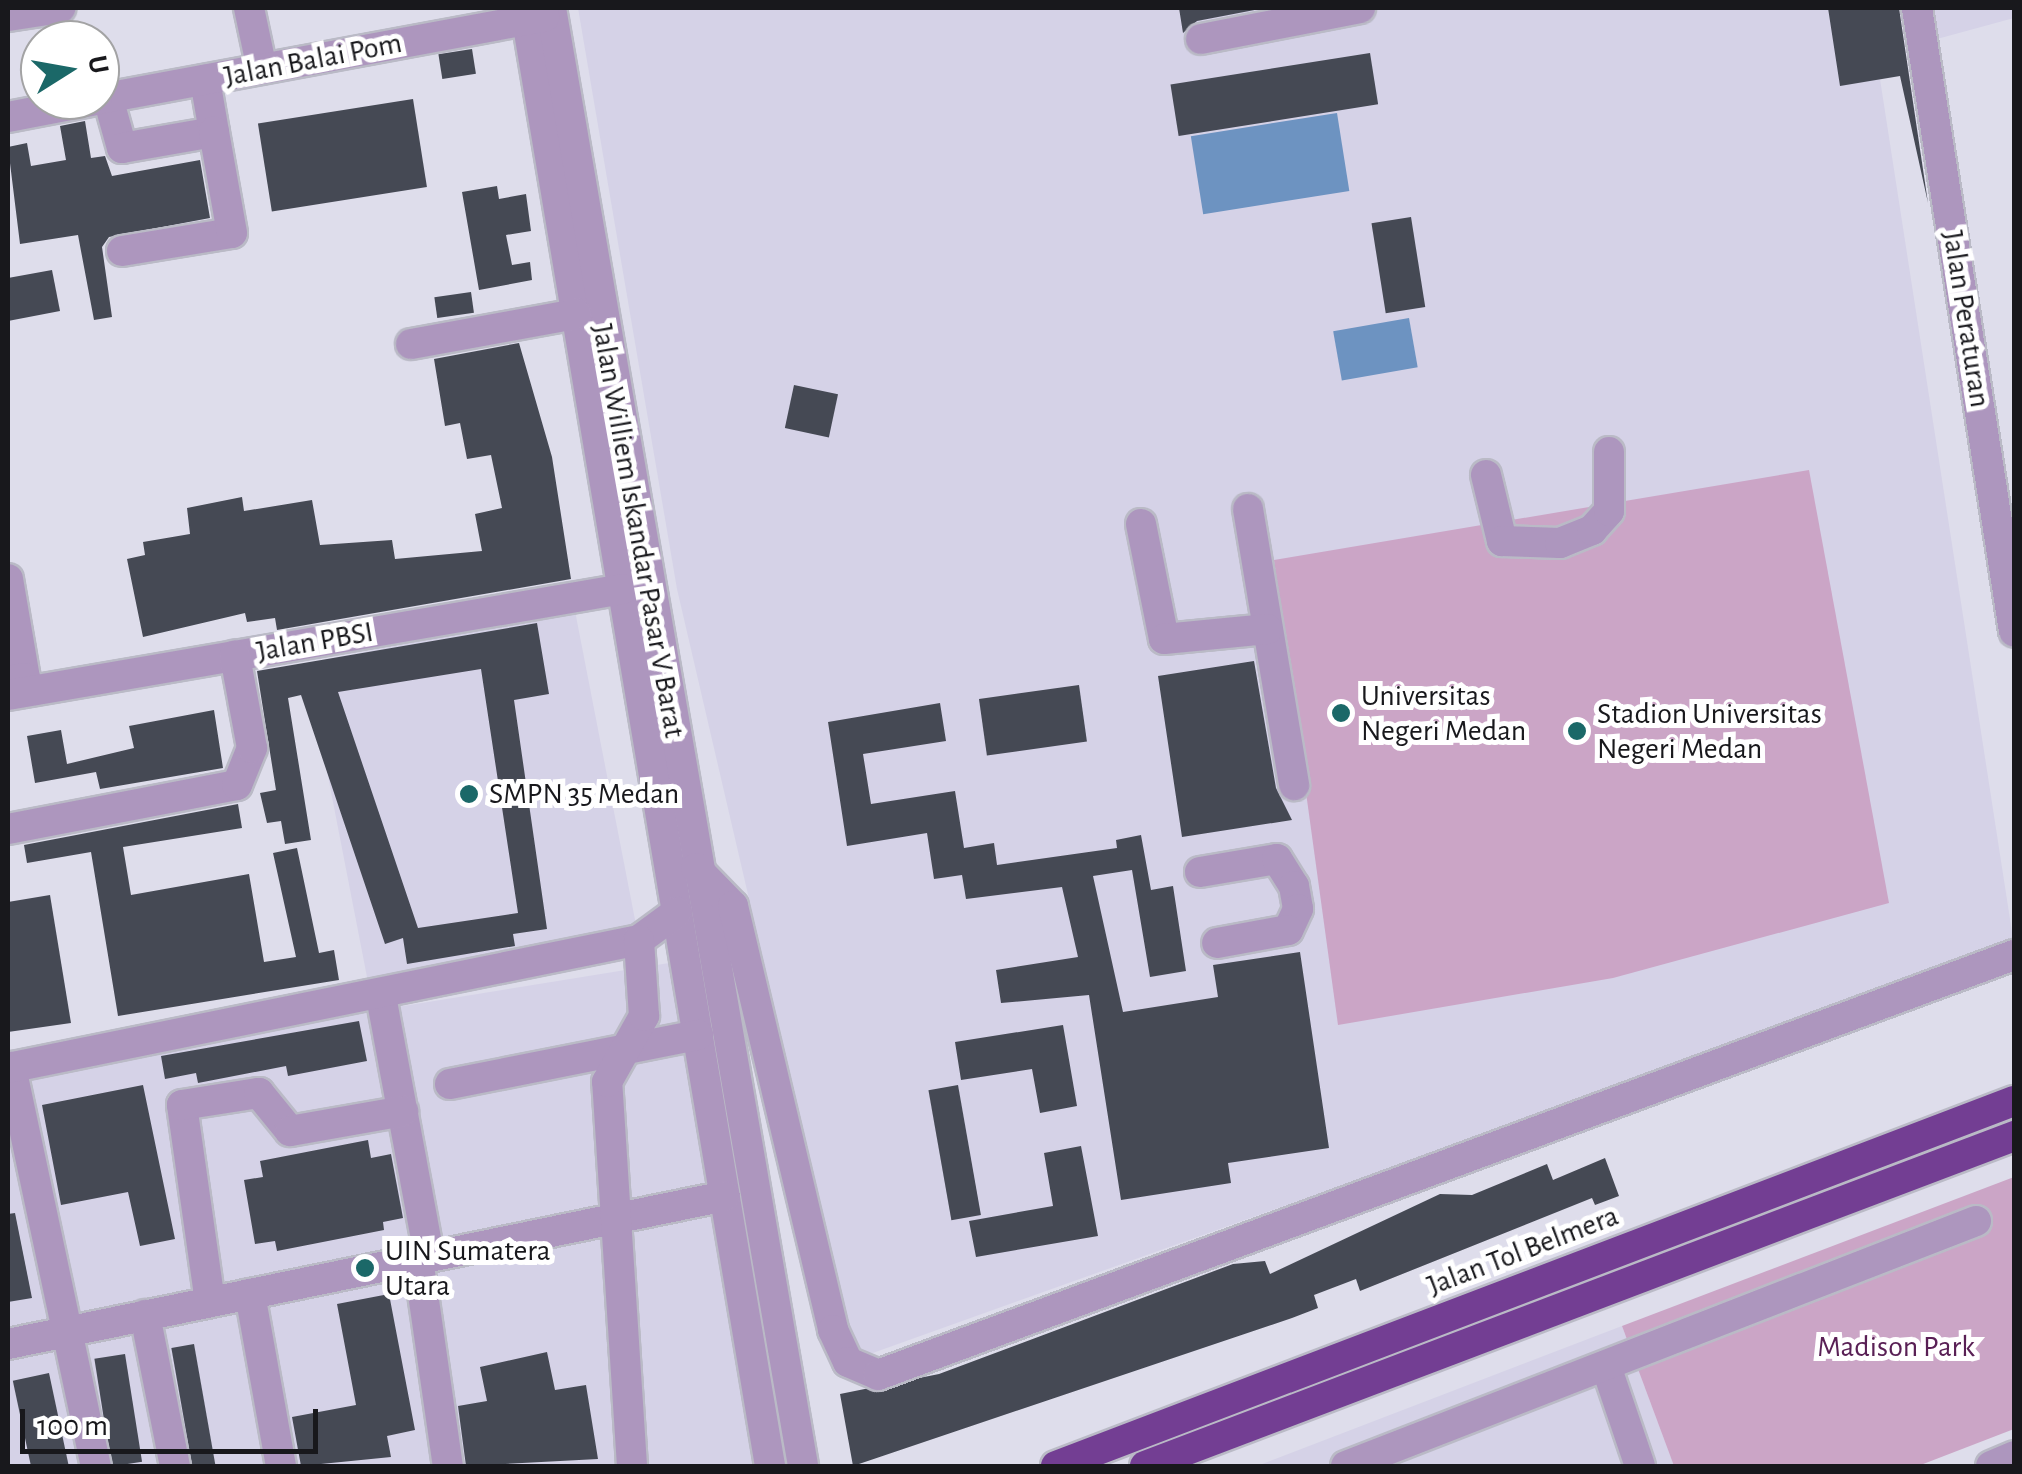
<!DOCTYPE html>
<style>
body{margin:0}
#map{position:relative;width:2022px;height:1474px;overflow:hidden;background:#deddeb;font-family:"Alegreya Sans",sans-serif}
div>[style]{position:absolute}
.built>*{inset:0;background:#d5d2e7;transform-origin:0 0}
.green>*{inset:0;background:#cba5c6}
.water>*{inset:0;background:#6d93c1;transform-origin:0 0}
.building>*{inset:0;background:#454954;transform-origin:0 0}
.roads{filter:drop-shadow(2px 0 #babac6) drop-shadow(-2px 0 #babac6) drop-shadow(0 2px #babac6) drop-shadow(0 -2px #babac6)}
.minor>*{height:30px;margin:-15px;padding:0 15px;transform-origin:15px;border-radius:15px;background:#ad96be}
.highway>*{height:30px;margin:-15px;padding:0 15px;transform-origin:15px;border-radius:15px;background:#733e93}
.dots>*{width:28px;height:28px;translate:-50% -50%;box-sizing:border-box;border:5px solid #fff;border-radius:50%}
span{translate:-50% -50%;white-space:nowrap;text-align:center;line-height:1.15;-webkit-text-stroke:10px #fff;paint-order:stroke}
.street-label{font-size:30px;color:#18181c}
.poi-label{font-size:30px;color:#18181c}
.left{translate:0 -50%;text-align:left}
.park-label{font-size:30px;color:#592055}
.frame{position:absolute;inset:0;border:10px solid #18181c;pointer-events:none}
.north{position:absolute;left:20px;top:20px;width:100px;height:100px;box-sizing:border-box;background:#fff;border:2px solid #a3a3a4;border-radius:50%;rotate:79deg;font-size:28px;font-weight:700;line-height:40px;text-align:center;color:#18181c}
.north::after{content:'';display:block;margin:auto;width:35px;height:45px;background:#1b6868;clip-path:polygon(50% 0,100% 100%,50% 72%,0 100%)}
.scale{position:absolute;left:20px;top:1409px;width:298px;height:45px;box-sizing:border-box;border:5px solid #18181c;border-top:0;padding-left:12px;font-size:30px;line-height:35px;white-space:nowrap;color:#18181c;-webkit-text-stroke:8px #fff;paint-order:stroke}
</style>
<div id="map">
<div class="built">
<div style="clip-path:polygon(578px 8px,1869px 8px,2014px 945px,856px 1359px,677px 589px)"></div>
<div style="clip-path:polygon(1933px 8px,2014px 8px,2014px 18px,1937px 39px)"></div>
<div style="left:575px;top:611px;width:328px;height:274px;rotate:79deg"></div>
<div style="clip-path:polygon(669px 963px,756px 1466px,8px 1466px,8px 1070px)"></div>
<div style="clip-path:polygon(1622px 1326px,1674px 1466px,1257px 1466px)"></div>
</div>
<div class="green">
<div style="clip-path:polygon(1809px 470px,1889px 903px,1613px 978px,1338px 1025px,1274px 560px)"></div>
<div style="clip-path:polygon(2014px 1177px,2014px 1429px,1918px 1466px,1674px 1466px,1622px 1326px)"></div>
</div>
<div class="water">
<div style="left:1337px;top:113px;width:79px;height:148px;rotate:81deg"></div>
<div style="left:1409px;top:318px;width:50px;height:77px;rotate:80deg"></div>
</div>
<div class="building">
<div style="clip-path:polygon(1179px 8px,1265px 8px,1197px 21px,1183px 33px)"></div>
<div style="clip-path:polygon(1828px 8px,1899px 8px,1928px 203px,1900px 76px,1840px 86px)"></div>
<div style="left:472px;top:49px;width:25px;height:34px;rotate:81deg"></div>
<div style="left:1370px;top:53px;width:52px;height:202px;rotate:81deg"></div>
<div style="left:413px;top:99px;width:89px;height:157px;rotate:81deg"></div>
<div style="clip-path:polygon(85px 121px,91px 158px,105px 156px,112px 176px,200px 160px,210px 218px,109px 237px,102px 247px,112px 317px,94px 320px,78px 235px,20px 244px,8px 147px,27px 143px,31px 166px,66px 160px,60px 126px)"></div>
<div style="clip-path:polygon(497px 186px,499px 199px,526px 194px,531px 231px,506px 235px,512px 265px,530px 262px,532px 280px,479px 290px,462px 192px)"></div>
<div style="left:1411px;top:217px;width:91px;height:40px;rotate:81deg"></div>
<div style="clip-path:polygon(52px 270px,60px 311px,8px 321px,8px 278px)"></div>
<div style="left:471px;top:292px;width:21px;height:37px;rotate:82deg"></div>
<div style="clip-path:polygon(519px 343px,552px 457px,571px 579px,277px 630px,275px 618px,247px 622px,245px 613px,143px 637px,127px 559px,145px 555px,143px 542px,190px 534px,187px 508px,242px 497px,244px 511px,312px 500px,320px 545px,392px 540px,395px 559px,482px 551px,475px 514px,502px 508px,491px 455px,467px 459px,460px 423px,445px 426px,434px 359px)"></div>
<div style="left:794px;top:385px;width:45px;height:44px;rotate:12deg"></div>
<div style="clip-path:polygon(evenodd,537px 623px,549px 694px,514px 700px,547px 929px,513px 934px,515px 946px,407px 964px,403px 938px,385px 944px,301px 695px,288px 698px,311px 840px,285px 844px,281px 821px,267px 823px,260px 793px,276px 790px,257px 671px,537px 623px,481px 669px,518px 913px,418px 928px,338px 692px,481px 669px)"></div>
<div style="clip-path:polygon(1254px 661px,1276px 788px,1292px 820px,1182px 837px,1158px 676px)"></div>
<div style="left:1079px;top:685px;width:57px;height:101px;rotate:82deg"></div>
<div style="clip-path:polygon(940px 703px,946px 741px,863px 754px,871px 804px,955px 791px,964px 848px,994px 843px,997px 865px,1117px 848px,1116px 840px,1141px 835px,1151px 890px,1173px 886px,1186px 971px,1150px 977px,1132px 870px,1093px 876px,1123px 1012px,1218px 997px,1213px 965px,1300px 952px,1329px 1148px,1228px 1163px,1231px 1183px,1121px 1200px,1089px 995px,1001px 1003px,996px 970px,1078px 957px,1062px 887px,966px 899px,962px 875px,934px 879px,927px 833px,847px 846px,828px 722px)"></div>
<div style="clip-path:polygon(214px 710px,223px 768px,100px 789px,96px 772px,35px 783px,27px 736px,61px 730px,67px 764px,134px 748px,129px 726px)"></div>
<div style="clip-path:polygon(238px 804px,242px 828px,123px 847px,131px 895px,249px 874px,264px 962px,296px 957px,273px 853px,297px 848px,319px 953px,334px 950px,339px 980px,118px 1016px,91px 852px,27px 863px,24px 845px)"></div>
<div style="clip-path:polygon(50px 895px,71px 1023px,8px 1032px,8px 902px)"></div>
<div style="clip-path:polygon(359px 1021px,367px 1061px,288px 1076px,286px 1066px,198px 1083px,196px 1073px,165px 1079px,161px 1056px)"></div>
<div style="clip-path:polygon(1063px 1025px,1077px 1106px,1040px 1113px,1032px 1069px,961px 1080px,955px 1042px)"></div>
<div style="clip-path:polygon(143px 1085px,175px 1239px,140px 1246px,128px 1192px,61px 1205px,42px 1105px)"></div>
<div style="left:958px;top:1085px;width:132px;height:30px;rotate:80deg"></div>
<div style="clip-path:polygon(368px 1140px,371px 1158px,391px 1154px,403px 1218px,383px 1222px,384px 1230px,277px 1251px,275px 1241px,255px 1244px,244px 1180px,263px 1177px,260px 1161px)"></div>
<div style="clip-path:polygon(1081px 1146px,1098px 1236px,976px 1257px,969px 1221px,1053px 1206px,1044px 1153px)"></div>
<div style="clip-path:polygon(1605px 1158px,1619px 1196px,1595px 1205px,1592px 1198px,1360px 1291px,1356px 1279px,1314px 1295px,1318px 1308px,1292px 1318px,853px 1466px,840px 1394px,939px 1374px,1233px 1264px,1265px 1261px,1270px 1274px,1440px 1194px,1472px 1195px,1547px 1164px,1553px 1180px)"></div>
<div style="clip-path:polygon(15px 1213px,32px 1298px,8px 1302px,8px 1214px)"></div>
<div style="clip-path:polygon(389px 1294px,415px 1430px,387px 1436px,391px 1457px,301px 1466px,292px 1417px,356px 1405px,337px 1304px)"></div>
<div style="left:194px;top:1344px;width:124px;height:23px;rotate:80deg"></div>
<div style="clip-path:polygon(547px 1352px,555px 1390px,586px 1385px,598px 1459px,466px 1466px,458px 1406px,487px 1401px,480px 1367px)"></div>
<div style="left:125px;top:1354px;width:109px;height:31px;rotate:81deg"></div>
<div style="left:49px;top:1373px;width:95px;height:37px;rotate:78deg"></div>
</div>
<div class="roads">
<div class="minor">
<div style="left:249px;top:8px;width:62px;rotate:78deg"></div>
<div style="left:525px;top:8px;width:1478px;rotate:80.46deg"></div>
<div style="left:551px;top:8px;width:1480px;rotate:80.19deg"></div>
<div style="left:1917px;top:8px;width:631px;rotate:81.15deg"></div>
<div style="left:8px;top:16px;width:53px;rotate:-8.7deg"></div>
<div style="left:1201px;top:39px;width:162px;rotate:-11deg"></div>
<div style="left:108px;top:98px;width:52px;rotate:74.4deg"></div>
<div style="left:122px;top:148px;width:93px;rotate:-9.9deg"></div>
<div style="left:214px;top:132px;width:53px;rotate:-99.8deg"></div>
<div style="left:100px;top:99px;width:452px;rotate:-10.5deg"></div>
<div style="left:8px;top:117px;width:90px;rotate:-10.9deg"></div>
<div style="left:122px;top:251px;width:111px;rotate:-9.3deg"></div>
<div style="left:232px;top:233px;width:103px;rotate:-100.1deg"></div>
<div style="left:411px;top:344px;width:168px;rotate:-10.3deg"></div>
<div style="left:1486px;top:475px;width:68px;rotate:76.4deg"></div>
<div style="left:1502px;top:541px;width:58px;rotate:2deg"></div>
<div style="left:1560px;top:543px;width:35px;rotate:-22deg"></div>
<div style="left:1592px;top:530px;width:25px;rotate:-48deg"></div>
<div style="left:1609px;top:511px;width:59px;rotate:-90deg"></div>
<div style="left:1248px;top:509px;width:280px;rotate:80.5deg"></div>
<div style="left:1141px;top:524px;width:117px;rotate:78.7deg"></div>
<div style="left:1164px;top:639px;width:104px;rotate:-5.5deg"></div>
<div style="left:8px;top:579px;width:100px;rotate:80.3deg"></div>
<div style="left:25px;top:678px;width:17px;rotate:170deg"></div>
<div style="left:8px;top:695px;width:624px;rotate:-9.78deg"></div>
<div style="left:8px;top:829px;width:233px;rotate:-10.9deg"></div>
<div style="left:237px;top:785px;width:40px;rotate:-68deg"></div>
<div style="left:252px;top:748px;width:94px;rotate:-100.5deg"></div>
<div style="left:696px;top:868px;width:53px;rotate:45.8deg"></div>
<div style="left:733px;top:906px;width:436px;rotate:76.7deg"></div>
<div style="left:833px;top:1330px;width:35px;rotate:65deg"></div>
<div style="left:848px;top:1362px;width:33px;rotate:23deg"></div>
<div style="left:878px;top:1375px;width:1211px;rotate:-20.29deg"></div>
<div style="left:1200px;top:872px;width:78px;rotate:-9.6deg"></div>
<div style="left:1277px;top:859px;width:32px;rotate:58deg"></div>
<div style="left:1294px;top:886px;width:23px;rotate:80deg"></div>
<div style="left:1298px;top:909px;width:23px;rotate:115deg"></div>
<div style="left:1288px;top:930px;width:72px;rotate:169.6deg"></div>
<div style="left:381px;top:996px;width:264px;rotate:79.5deg"></div>
<div style="left:11px;top:1067px;width:408px;rotate:78deg"></div>
<div style="left:8px;top:1068px;width:644px;rotate:-11.47deg"></div>
<div style="left:639px;top:940px;width:47px;rotate:-36.4deg"></div>
<div style="left:450px;top:1084px;width:253px;rotate:-11.2deg"></div>
<div style="left:418px;top:1259px;width:209px;rotate:81.8deg"></div>
<div style="left:250px;top:1294px;width:175px;rotate:79.8deg"></div>
<div style="left:210px;top:1302px;width:199px;rotate:-98.1deg"></div>
<div style="left:182px;top:1105px;width:78px;rotate:-8.9deg"></div>
<div style="left:259px;top:1093px;width:49px;rotate:50.8deg"></div>
<div style="left:290px;top:1131px;width:115px;rotate:-10deg"></div>
<div style="left:145px;top:1315px;width:154px;rotate:78.8deg"></div>
<div style="left:8px;top:1344px;width:732px;rotate:-11.66deg"></div>
<div style="left:1607px;top:1369px;width:102px;rotate:71.2deg"></div>
<div style="left:632px;top:1466px;width:385px;rotate:-93.7deg"></div>
<div style="left:607px;top:1082px;width:76px;rotate:-60.7deg"></div>
<div style="left:644px;top:1016px;width:76px;rotate:-93.8deg"></div>
<div style="left:1346px;top:1466px;width:676px;rotate:-21.25deg"></div>
<div style="left:1991px;top:1466px;width:25px;rotate:-23deg"></div>
</div>
<div class="highway">
<div style="left:1056px;top:1466px;width:1025px;rotate:-20.86deg"></div>
<div style="left:1145px;top:1466px;width:930px;rotate:-20.79deg"></div>
</div>
</div>
<div class="dots">
<div style="left:1341px;top:713px;background:#1b6868"></div>
<div style="left:1577px;top:731px;background:#1b6868"></div>
<div style="left:469px;top:794px;background:#1b6868"></div>
<div style="left:365px;top:1268px;background:#1b6868"></div>
</div>
<div class="street-label">
<span style="left:313px;top:60px;rotate:-11deg">Jalan Balai Pom</span>
<span style="left:1966px;top:319px;rotate:81deg">Jalan Peraturan</span>
<span style="left:638px;top:531px;rotate:80deg">Jalan Williem Iskandar Pasar V Barat</span>
<span style="left:315px;top:642px;rotate:-10deg">Jalan PBSI</span>
<span style="left:1523px;top:1251px;rotate:-21deg">Jalan Tol Belmera</span>
</div>
<div class="poi-label">
<span class="left" style="left:1361px;top:713px">Universitas<br>Negeri Medan</span>
<span class="left" style="left:1597px;top:731px">Stadion Universitas<br>Negeri Medan</span>
<span class="left" style="left:489px;top:794px">SMPN 35 Medan</span>
<span class="left" style="left:385px;top:1268px">UIN Sumatera<br>Utara</span>
</div>
<div class="park-label">
<span style="left:1896px;top:1347px">Madison Park</span>
</div>
<div class="frame"></div>
<div class="north">U</div>
<div class="scale">100 m</div>
</div>
